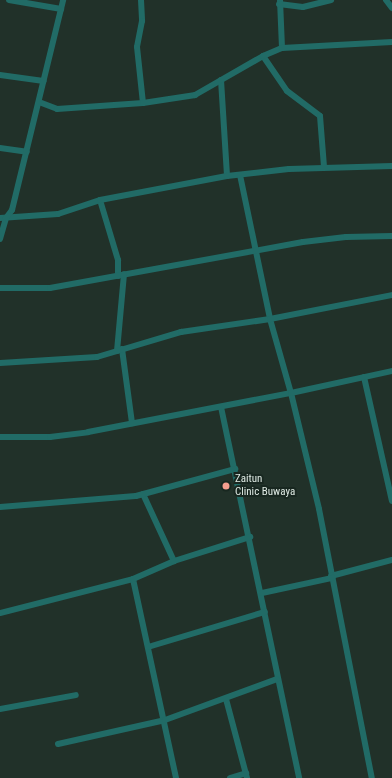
<!DOCTYPE html>
<style>
body{margin:0}
#map{position:relative;width:392px;height:778px;overflow:hidden;background:#213129;font-family:"Roboto Condensed",sans-serif}
div>[style]{position:absolute}
.street>*{height:6px;margin:-3px;padding:0 3px;transform-origin:3px;border-radius:3px;background:#216b66}
.dots>*{width:11px;height:11px;translate:-50% -50%;box-sizing:border-box;border:2px solid #182720;border-radius:50%}
span{translate:-50% -50%;white-space:nowrap;text-align:center;line-height:1.15;-webkit-text-stroke:4px #182720;paint-order:stroke}
.poi-label{font-size:11px;color:#dfeae4}
.left{translate:0 -50%;text-align:left}
</style>
<div id="map">
<div class="street">
<div style="left:9px;top:0;width:53px;rotate:9.8deg"></div>
<div style="left:141px;top:0;width:21px;rotate:87deg"></div>
<div style="left:142px;top:21px;width:26px;rotate:101deg"></div>
<div style="left:137px;top:47px;width:56px;rotate:83.9deg"></div>
<div style="left:280px;top:0;width:48px;rotate:87.6deg"></div>
<div style="left:386px;top:0;width:10px;rotate:53deg"></div>
<div style="left:279px;top:4px;width:24px;rotate:7deg"></div>
<div style="left:303px;top:7px;width:29px;rotate:-14deg"></div>
<div style="left:263px;top:56px;width:42px;rotate:55.6deg"></div>
<div style="left:287px;top:91px;width:41px;rotate:37.1deg"></div>
<div style="left:320px;top:116px;width:51px;rotate:85.5deg"></div>
<div style="left:0;top:75px;width:44px;rotate:7.8deg"></div>
<div style="left:221px;top:80px;width:96px;rotate:86.4deg"></div>
<div style="left:39px;top:102px;width:19px;rotate:21deg"></div>
<div style="left:57px;top:109px;width:86px;rotate:-4deg"></div>
<div style="left:143px;top:103px;width:53px;rotate:-8.7deg"></div>
<div style="left:195px;top:95px;width:78px;rotate:-29.8deg"></div>
<div style="left:263px;top:56px;width:21px;rotate:-23deg"></div>
<div style="left:282px;top:48px;width:110px;rotate:-3.1deg"></div>
<div style="left:0;top:148px;width:27px;rotate:8deg"></div>
<div style="left:240px;top:175px;width:147px;rotate:78.2deg"></div>
<div style="left:270px;top:319px;width:77px;rotate:74.2deg"></div>
<div style="left:291px;top:393px;width:119px;rotate:76.4deg"></div>
<div style="left:319px;top:509px;width:274px;rotate:78.9deg"></div>
<div style="left:100px;top:200px;width:63px;rotate:73.3deg"></div>
<div style="left:118px;top:260px;width:16px;rotate:90deg"></div>
<div style="left:0;top:218px;width:58px;rotate:-3.9deg"></div>
<div style="left:58px;top:214px;width:44px;rotate:-18.4deg"></div>
<div style="left:100px;top:200px;width:129px;rotate:-10.7deg"></div>
<div style="left:227px;top:176px;width:62px;rotate:-6.4deg"></div>
<div style="left:289px;top:169px;width:103px;rotate:-1.7deg"></div>
<div style="left:0;top:239px;width:22px;rotate:-74deg"></div>
<div style="left:6px;top:218px;width:10px;rotate:-53deg"></div>
<div style="left:12px;top:210px;width:216px;rotate:-76.3deg"></div>
<div style="left:0;top:288px;width:50px"></div>
<div style="left:50px;top:288px;width:257px;rotate:-10.3deg"></div>
<div style="left:303px;top:242px;width:43px;rotate:-6.6deg"></div>
<div style="left:346px;top:237px;width:46px;rotate:-1.2deg"></div>
<div style="left:122px;top:349px;width:75px;rotate:82.3deg"></div>
<div style="left:117px;top:351px;width:77px;rotate:-84.8deg"></div>
<div style="left:0;top:363px;width:97px;rotate:-3.5deg"></div>
<div style="left:97px;top:357px;width:88px;rotate:-16.6deg"></div>
<div style="left:181px;top:332px;width:90px;rotate:-8.3deg"></div>
<div style="left:270px;top:319px;width:124px;rotate:-11.1deg"></div>
<div style="left:364px;top:377px;width:127px;rotate:77.3deg"></div>
<div style="left:221px;top:407px;width:379px;rotate:78.1deg"></div>
<div style="left:0;top:437px;width:50px"></div>
<div style="left:50px;top:437px;width:38px;rotate:-7deg"></div>
<div style="left:88px;top:432px;width:207px;rotate:-10.9deg"></div>
<div style="left:291px;top:393px;width:103px;rotate:-12.3deg"></div>
<div style="left:143px;top:494px;width:74px;rotate:65.2deg"></div>
<div style="left:0;top:507px;width:136px;rotate:-4.6deg"></div>
<div style="left:136px;top:496px;width:103px;rotate:-15.3deg"></div>
<div style="left:331px;top:576px;width:63px;rotate:-14.7deg"></div>
<div style="left:133px;top:579px;width:204px;rotate:77.8deg"></div>
<div style="left:262px;top:593px;width:72px;rotate:-12.1deg"></div>
<div style="left:0;top:613px;width:137px;rotate:-14.3deg"></div>
<div style="left:133px;top:579px;width:45px;rotate:-23.7deg"></div>
<div style="left:174px;top:561px;width:80px;rotate:-17.5deg"></div>
<div style="left:148px;top:647px;width:122px;rotate:-16.7deg"></div>
<div style="left:226px;top:699px;width:82px;rotate:75.1deg"></div>
<div style="left:0;top:709px;width:77px;rotate:-10.4deg"></div>
<div style="left:58px;top:744px;width:110px;rotate:-12.6deg"></div>
<div style="left:165px;top:720px;width:119px;rotate:-20.1deg"></div>
<div style="left:230px;top:778px;width:17px;rotate:-17deg"></div>
</div>
<div class="dots">
<div style="left:226px;top:486px;background:#f59d8e"></div>
</div>
<div class="poi-label">
<span class="left" style="left:235px;top:486px">Zaitun<br>Clinic Buwaya</span>
</div>
</div>
